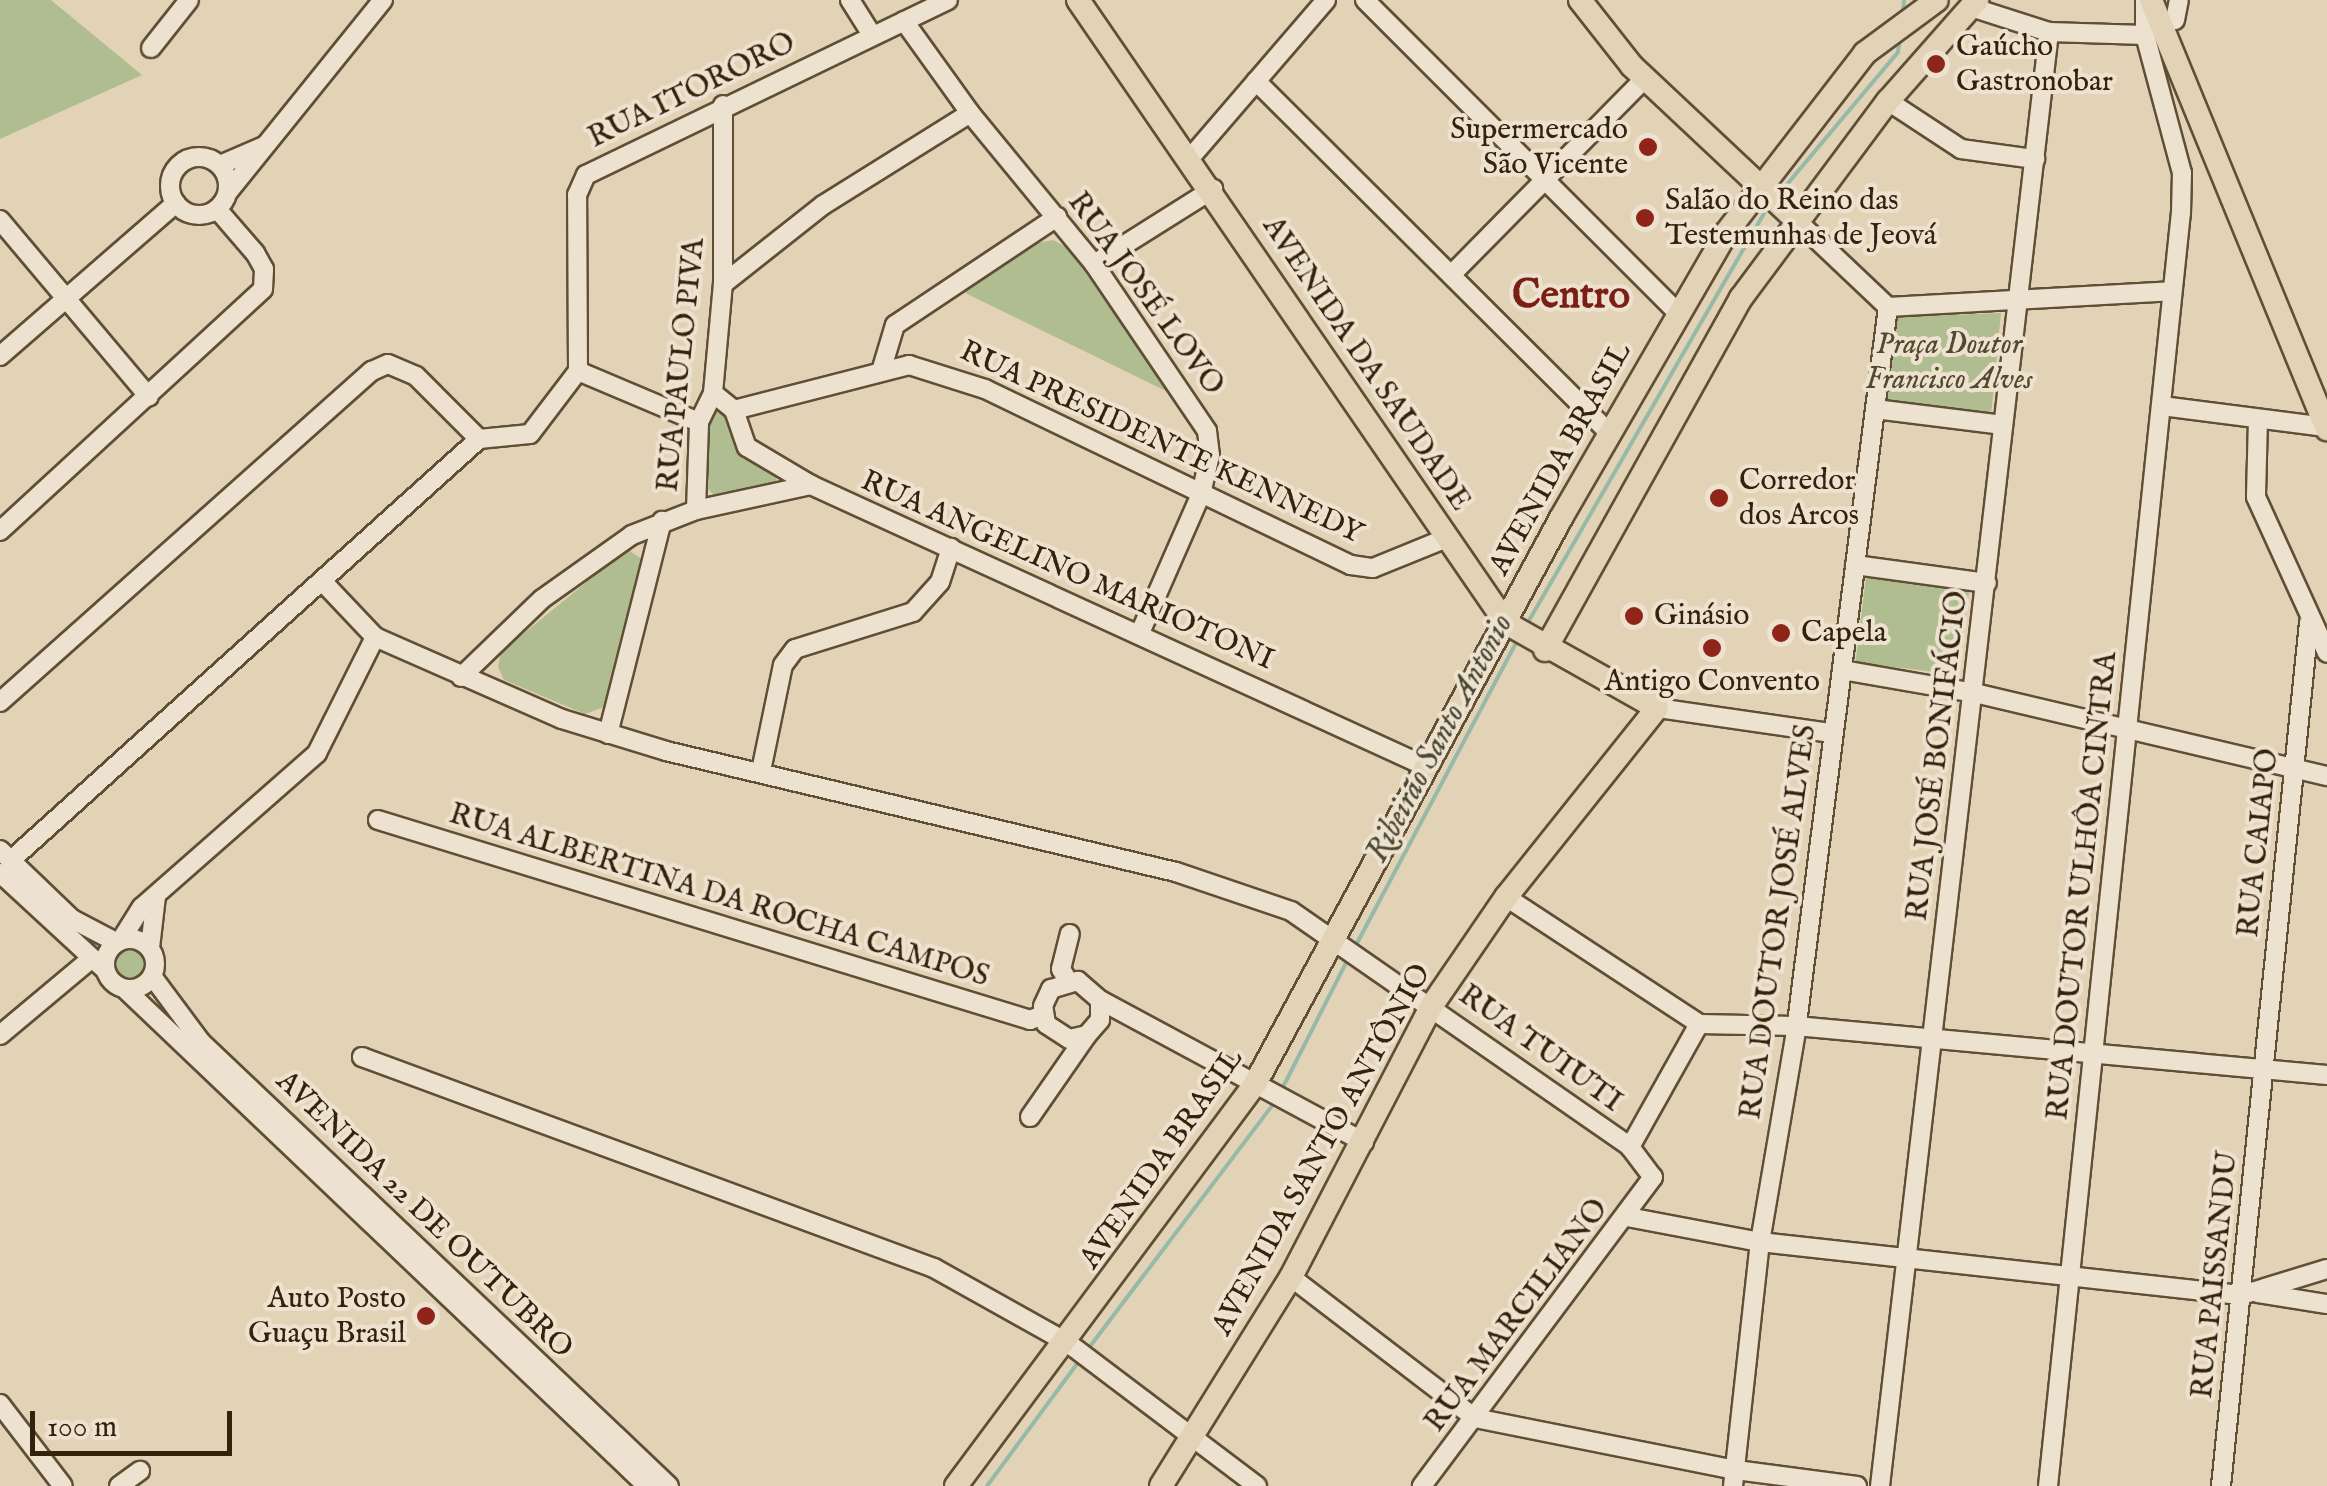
<!DOCTYPE html>
<meta charset="utf-8">
<style>
body{margin:0}
#map{position:relative;width:2327px;height:1486px;overflow:hidden;background:#e3d3b6;font-family:"IM FELL English",serif}
div>[style]{position:absolute}
.green>*{inset:0;background:#b0bd90;transform-origin:0 0}
.round{border-radius:50%}
.stream>*{height:4px;margin:-2px;padding:0 2px;transform-origin:2px;border-radius:2px;background:#96b9a8}
.roads{filter:drop-shadow(2px 0 #604e35) drop-shadow(-2px 0 #604e35) drop-shadow(0 2px #604e35) drop-shadow(0 -2px #604e35)}
.minor>*{height:18px;margin:-9px;padding:0 9px;transform-origin:9px;border-radius:9px;background:#ede2d0}
.minor>.ring{margin:-9px;padding:0;box-sizing:content-box;background:none;border:18px solid #ede2d0;border-radius:50%}
.major>*{height:22px;margin:-11px;padding:0 11px;transform-origin:11px;border-radius:11px;background:#e3d3b6}
.dots>*{width:28px;height:28px;translate:-50% -50%;box-sizing:border-box;border:5px solid #ede2d0;border-radius:50%}
span{translate:-50% -50%;white-space:nowrap;text-align:center;line-height:1.15;-webkit-text-stroke:8px #ede2d0;paint-order:stroke}
.poi-label{font-size:30px;color:#34220a}
.left{translate:0 -50%;text-align:left}
.right{translate:-100% -50%;text-align:right}
.street-label{font-size:30px;color:#34220a}
.park-label{font-size:30px;color:#53492c;font-style:italic}
.water-label{font-size:32px;color:#4c4832;font-style:italic}
.district-label{font-size:40px;color:#7a1f14;font-weight:700}
.scale{position:absolute;left:30px;top:1411px;width:202px;height:45px;box-sizing:border-box;border:5px solid #34220a;border-top:0;padding-left:12px;font-size:30px;line-height:35px;white-space:nowrap;color:#34220a;-webkit-text-stroke:8px #ede2d0;paint-order:stroke}
</style>
<div id="map">
<div class="green">
<div style="clip-path:polygon(0 0,51px 0,142px 75px,0 139px)"></div>
<div style="clip-path:polygon(1053px 240px,1068px 248px,1170px 393px,959px 290px,1037px 243px)"></div>
<div style="clip-path:polygon(2001px 313px,1991px 415px,1887px 401px,1897px 317px)"></div>
<div style="clip-path:polygon(726px 409px,746px 456px,773px 470px,777px 481px,717px 499px,704px 484px,709px 416px)"></div>
<div style="clip-path:polygon(627px 549px,645px 561px,607px 706px,585px 714px,504px 680px,498px 667px,501px 652px)"></div>
<div style="left:1866px;top:577px;width:104px;height:86px;rotate:7deg"></div>
<div class="round" style="left:112px;top:946px;width:38px;height:38px"></div>
</div>
<div class="stream">
<div style="left:1903px;top:12px;width:12px;rotate:-85deg"></div>
<div style="left:1779px;top:194px;width:185px;rotate:-50deg"></div>
<div style="left:1898px;top:52px;width:15px;rotate:-82deg"></div>
<div style="left:1527px;top:624px;width:485px;rotate:-60deg"></div>
<div style="left:1355px;top:947px;width:346px;rotate:-62.1deg"></div>
<div style="left:1282px;top:1089px;width:146px;rotate:-63.1deg"></div>
<div style="left:1088px;top:1349px;width:310px;rotate:-52.9deg"></div>
<div style="left:987px;top:1486px;width:155px;rotate:-53.6deg"></div>
</div>
<div class="roads">
<div class="minor">
<div style="left:850px;top:0;width:41px;rotate:57.8deg"></div>
<div style="left:1365px;top:0;width:441px;rotate:45deg"></div>
<div style="left:1971px;top:7px;width:82px;rotate:17.8deg"></div>
<div style="left:2049px;top:32px;width:96px;rotate:1.8deg"></div>
<div style="left:2175px;top:20px;width:20px;rotate:-79deg"></div>
<div style="left:904px;top:21px;width:113px;rotate:54.3deg"></div>
<div style="left:970px;top:113px;width:195px;rotate:50.6deg"></div>
<div style="left:1094px;top:264px;width:202px;rotate:55.9deg"></div>
<div style="left:1207px;top:431px;width:24px;rotate:83deg"></div>
<div style="left:1210px;top:455px;width:40px;rotate:103deg"></div>
<div style="left:1201px;top:494px;width:152px;rotate:113.7deg"></div>
<div style="left:151px;top:48px;width:61px;rotate:-51.6deg"></div>
<div style="left:1256px;top:81px;width:499px;rotate:44.9deg"></div>
<div style="left:1888px;top:101px;width:87px;rotate:33.3deg"></div>
<div style="left:1961px;top:149px;width:75px;rotate:7.7deg"></div>
<div style="left:1191px;top:157px;width:207px;rotate:-49.3deg"></div>
<div class="ring" style="left:170px;top:157px;width:40px;height:40px"></div>
<div style="left:220px;top:165px;width:48px;rotate:-23.4deg"></div>
<div style="left:228px;top:192px;width:247px;rotate:-51.1deg"></div>
<div style="left:0;top:220px;width:231px;rotate:49.9deg"></div>
<div style="left:1796px;top:220px;width:127px;rotate:43.4deg"></div>
<div style="left:1094px;top:264px;width:141px;rotate:-32.2deg"></div>
<div style="left:1452px;top:274px;width:275px;rotate:-45.4deg"></div>
<div style="left:723px;top:284px;width:127px;rotate:-38.3deg"></div>
<div style="left:823px;top:205px;width:173px;rotate:-32deg"></div>
<div style="left:1888px;top:307px;width:283px;rotate:-3.2deg"></div>
<div style="left:0;top:356px;width:233px;rotate:-41deg"></div>
<div style="left:882px;top:368px;width:45px;rotate:-73.2deg"></div>
<div style="left:895px;top:325px;width:195px;rotate:-33.7deg"></div>
<div style="left:578px;top:371px;width:176px;rotate:-90.3deg"></div>
<div style="left:577px;top:195px;width:22px;rotate:-66deg"></div>
<div style="left:586px;top:175px;width:402px;rotate:-25.8deg"></div>
<div style="left:578px;top:371px;width:131px;rotate:22.9deg"></div>
<div style="left:713px;top:393px;width:27px;rotate:39deg"></div>
<div style="left:734px;top:410px;width:39px;rotate:71deg"></div>
<div style="left:747px;top:447px;width:74px;rotate:30.7deg"></div>
<div style="left:811px;top:485px;width:677px;rotate:24.6deg"></div>
<div style="left:2162px;top:406px;width:165px;rotate:7.3deg"></div>
<div style="left:1875px;top:409px;width:129px;rotate:7.1deg"></div>
<div style="left:734px;top:410px;width:181px;rotate:-14.4deg"></div>
<div style="left:909px;top:365px;width:80px;rotate:17.5deg"></div>
<div style="left:985px;top:389px;width:406px;rotate:25.7deg"></div>
<div style="left:1351px;top:565px;width:22px;rotate:8deg"></div>
<div style="left:1373px;top:568px;width:80px;rotate:-22.1deg"></div>
<div style="left:2258px;top:419px;width:78px;rotate:91.5deg"></div>
<div style="left:2256px;top:497px;width:171px;rotate:65.5deg"></div>
<div style="left:696px;top:510px;width:88px;rotate:-88deg"></div>
<div style="left:699px;top:422px;width:32px;rotate:-64deg"></div>
<div style="left:713px;top:393px;width:109px;rotate:-84.8deg"></div>
<div style="left:723px;top:284px;width:179px;rotate:-90deg"></div>
<div style="left:0;top:531px;width:357px;rotate:-42.6deg"></div>
<div style="left:263px;top:289px;width:20px;rotate:-87deg"></div>
<div style="left:264px;top:269px;width:18px;rotate:-119deg"></div>
<div style="left:255px;top:253px;width:58px;rotate:-130.8deg"></div>
<div style="left:1855px;top:565px;width:133px;rotate:7.8deg"></div>
<div style="left:323px;top:582px;width:76px;rotate:46.6deg"></div>
<div style="left:375px;top:637px;width:204px;rotate:23.7deg"></div>
<div style="left:562px;top:719px;width:109px;rotate:17.1deg"></div>
<div style="left:666px;top:751px;width:524px;rotate:13.35deg"></div>
<div style="left:1176px;top:872px;width:121px;rotate:18.7deg"></div>
<div style="left:1291px;top:911px;width:413px;rotate:34.8deg"></div>
<div style="left:1630px;top:1147px;width:38px;rotate:53deg"></div>
<div style="left:1653px;top:1177px;width:386px;rotate:126.8deg"></div>
<div style="left:1842px;top:670px;width:135px;rotate:9.8deg"></div>
<div style="left:1975px;top:693px;width:362px;rotate:13.3deg"></div>
<div style="left:461px;top:677px;width:112px;rotate:-43.9deg"></div>
<div style="left:542px;top:599px;width:110px;rotate:-35.4deg"></div>
<div style="left:632px;top:535px;width:69px;rotate:-21.3deg"></div>
<div style="left:696px;top:510px;width:118px;rotate:-12.3deg"></div>
<div style="left:0;top:702px;width:498px;rotate:-41.7deg"></div>
<div style="left:372px;top:371px;width:17px;rotate:-24deg"></div>
<div style="left:388px;top:364px;width:30px;rotate:23deg"></div>
<div style="left:416px;top:376px;width:89px;rotate:45deg"></div>
<div style="left:1657px;top:708px;width:176px;rotate:8.2deg"></div>
<div style="left:608px;top:734px;width:220px;rotate:-75.8deg"></div>
<div style="left:761px;top:771px;width:108px;rotate:-78.3deg"></div>
<div style="left:783px;top:665px;width:20px;rotate:-53deg"></div>
<div style="left:795px;top:649px;width:124px;rotate:-17.4deg"></div>
<div style="left:913px;top:612px;width:40px;rotate:-48deg"></div>
<div style="left:940px;top:582px;width:36px;rotate:-72deg"></div>
<div style="left:378px;top:820px;width:682px;rotate:17.05deg"></div>
<div style="left:1030px;top:1020px;width:14px;rotate:-21deg"></div>
<div style="left:0;top:850px;width:100px;rotate:43.8deg"></div>
<div style="left:72px;top:919px;width:50px;rotate:27.6deg"></div>
<div style="left:10px;top:861px;width:631px;rotate:-41.98deg"></div>
<div style="left:479px;top:439px;width:51px;rotate:-5.6deg"></div>
<div style="left:530px;top:434px;width:79px;rotate:-52.7deg"></div>
<div style="left:0;top:873px;width:143px;rotate:42.7deg"></div>
<div style="left:1506px;top:897px;width:231px;rotate:33.3deg"></div>
<div style="left:1699px;top:1024px;width:97px;rotate:1.2deg"></div>
<div style="left:1796px;top:1026px;width:533px;rotate:5.27deg"></div>
<div class="ring" style="left:105px;top:939px;width:32px;height:32px"></div>
<div style="left:121px;top:940px;width:39px;rotate:-58deg"></div>
<div style="left:142px;top:907px;width:233px;rotate:-41.3deg"></div>
<div style="left:317px;top:753px;width:130px;rotate:-63.4deg"></div>
<div style="left:150px;top:948px;width:52px;rotate:-83.4deg"></div>
<div style="left:152px;top:976px;width:82px;rotate:53.4deg"></div>
<div style="left:201px;top:1042px;width:645px;rotate:43.49deg"></div>
<div style="left:1068px;top:981px;width:14px;rotate:-120deg"></div>
<div style="left:1061px;top:969px;width:36px;rotate:-76deg"></div>
<div style="left:125px;top:989px;width:721px;rotate:43.59deg"></div>
<div style="left:1100px;top:1000px;width:20px;rotate:90deg"></div>
<div style="left:1100px;top:1020px;width:20px;rotate:131deg"></div>
<div style="left:1087px;top:1035px;width:18px;rotate:167deg"></div>
<div style="left:1069px;top:1039px;width:27px;rotate:-147deg"></div>
<div style="left:1046px;top:1024px;width:18px;rotate:-99deg"></div>
<div style="left:1043px;top:1006px;width:19px;rotate:-65deg"></div>
<div style="left:1051px;top:989px;width:28px;rotate:-17deg"></div>
<div style="left:1078px;top:981px;width:29px;rotate:41deg"></div>
<div style="left:1100px;top:1000px;width:300px;rotate:28.3deg"></div>
<div style="left:0;top:1035px;width:120px;rotate:-39.9deg"></div>
<div style="left:362px;top:1057px;width:610px;rotate:20.25deg"></div>
<div style="left:934px;top:1268px;width:154px;rotate:29.2deg"></div>
<div style="left:1068px;top:1343px;width:237px;rotate:37.1deg"></div>
<div style="left:1030px;top:1117px;width:100px;rotate:-55.2deg"></div>
<div style="left:1630px;top:1147px;width:141px;rotate:-60.7deg"></div>
<div style="left:1628px;top:1217px;width:134px;rotate:10.7deg"></div>
<div style="left:1760px;top:1242px;width:485px;rotate:6.3deg"></div>
<div style="left:2242px;top:1295px;width:89px;rotate:-17deg"></div>
<div style="left:1291px;top:1277px;width:232px;rotate:37.5deg"></div>
<div style="left:1475px;top:1418px;width:266px;rotate:11.3deg"></div>
<div style="left:1736px;top:1470px;width:122px;rotate:7.5deg"></div>
<div style="left:2258px;top:1293px;width:70px;rotate:9.1deg"></div>
<div style="left:0;top:1404px;width:103px;rotate:52.5deg"></div>
<div style="left:119px;top:1486px;width:26px;rotate:-36deg"></div>
<div style="left:1733px;top:1486px;width:245px;rotate:-83.7deg"></div>
<div style="left:1760px;top:1242px;width:214px;rotate:-80.3deg"></div>
<div style="left:1796px;top:1031px;width:730px;rotate:-82.76deg"></div>
<div style="left:1880px;top:1486px;width:1464px;rotate:-83.37deg"></div>
<div style="left:2048px;top:1486px;width:1280px;rotate:-84.04deg"></div>
<div style="left:2181px;top:213px;width:40px;rotate:-88.6deg"></div>
<div style="left:2182px;top:173px;width:143px;rotate:-105deg"></div>
<div style="left:2145px;top:35px;width:35px;rotate:-90deg"></div>
<div style="left:2221px;top:1486px;width:868px;rotate:-84.18deg"></div>
</div>
<div class="major">
<div style="left:1078px;top:0;width:756px;rotate:55.51deg"></div>
<div style="left:1506px;top:623px;width:173px;rotate:29.4deg"></div>
<div style="left:1657px;top:708px;width:242px;rotate:128.6deg"></div>
<div style="left:1506px;top:897px;width:131px;rotate:124.4deg"></div>
<div style="left:1432px;top:1005px;width:306px;rotate:117.4deg"></div>
<div style="left:1291px;top:1277px;width:246px;rotate:121.9deg"></div>
<div style="left:1580px;top:0;width:84px;rotate:51.8deg"></div>
<div style="left:1632px;top:66px;width:225px;rotate:43.2deg"></div>
<div style="left:2151px;top:0;width:464px;rotate:67.7deg"></div>
<div style="left:1545px;top:650px;width:403px;rotate:-60.9deg"></div>
<div style="left:1741px;top:298px;width:246px;rotate:-53.3deg"></div>
<div style="left:1888px;top:101px;width:135px;rotate:-48.6deg"></div>
<div style="left:956px;top:1486px;width:501px;rotate:-53.36deg"></div>
<div style="left:1255px;top:1084px;width:643px;rotate:-61.6deg"></div>
<div style="left:1561px;top:518px;width:329px;rotate:-59.9deg"></div>
<div style="left:1726px;top:233px;width:227px;rotate:-52.3deg"></div>
<div style="left:1865px;top:53px;width:89px;rotate:-36.4deg"></div>
</div>
</div>
<div class="dots">
<div style="left:1936px;top:64px;background:#8f2418"></div>
<div style="left:1648px;top:147px;background:#8f2418"></div>
<div style="left:1645px;top:218px;background:#8f2418"></div>
<div style="left:1719px;top:498px;background:#8f2418"></div>
<div style="left:1634px;top:616px;background:#8f2418"></div>
<div style="left:1781px;top:633px;background:#8f2418"></div>
<div style="left:1712px;top:648px;background:#8f2418"></div>
<div style="left:426px;top:1316px;background:#8f2418"></div>
</div>
<div class="poi-label">
<span class="left" style="left:1956px;top:64px">Gaúcho<br>Gastronobar</span>
<span class="right" style="left:1628px;top:147px">Supermercado<br>São Vicente</span>
<span class="left" style="left:1665px;top:218px">Salão do Reino das<br>Testemunhas de Jeová</span>
<span class="left" style="left:1739px;top:498px">Corredor<br>dos Arcos</span>
<span class="left" style="left:1654px;top:616px">Ginásio</span>
<span class="left" style="left:1801px;top:633px">Capela</span>
<span style="left:1712px;top:682px">Antigo Convento</span>
<span class="right" style="left:406px;top:1316px">Auto Posto<br>Guaçu Brasil</span>
</div>
<div class="street-label">
<span style="left:692px;top:91px;rotate:-26deg">RUA ITORORO</span>
<span style="left:1145px;top:294px;rotate:54deg">RUA JOSÉ LOVO</span>
<span style="left:1366px;top:364px;rotate:56deg">AVENIDA DA SAUDADE</span>
<span style="left:682px;top:365px;rotate:-84deg">RUA PAULO PIVA</span>
<span style="left:1161px;top:443px;rotate:25deg">RUA PRESIDENTE KENNEDY</span>
<span style="left:1561px;top:459px;rotate:-61deg">AVENIDA BRASIL</span>
<span style="left:1067px;top:571px;rotate:24deg">RUA ANGELINO MARIOTONI</span>
<span style="left:1938px;top:756px;rotate:-83deg">RUA JOSÉ BONIFÁCIO</span>
<span style="left:2259px;top:843px;rotate:-84deg">RUA CAIAPO</span>
<span style="left:2083px;top:886px;rotate:-84deg">RUA DOUTOR ULHÔA CINTRA</span>
<span style="left:719px;top:896px;rotate:17deg">RUA ALBERTINA DA ROCHA CAMPOS</span>
<span style="left:1779px;top:922px;rotate:-82deg">RUA DOUTOR JOSÉ ALVES</span>
<span style="left:1540px;top:1049px;rotate:36deg">RUA TUIUTI</span>
<span style="left:1322px;top:1150px;rotate:-61deg">AVENIDA SANTO ANTÔNIO</span>
<span style="left:1162px;top:1159px;rotate:-55deg">AVENIDA BRASIL</span>
<span style="left:424px;top:1215px;rotate:44deg">AVENIDA 22 DE OUTUBRO</span>
<span style="left:2216px;top:1275px;rotate:-84deg">RUA PAISSANDU</span>
<span style="left:1517px;top:1316px;rotate:-53deg">RUA MARCILIANO</span>
</div>
<div class="park-label">
<span style="left:1949px;top:362px">Praça Doutor<br>Francisco Alves</span>
</div>
<div class="water-label">
<span style="left:1441px;top:739px;rotate:-62deg">Ribeirão Santo Antonio</span>
</div>
<div class="district-label">
<span style="left:1571px;top:297px">Centro</span>
</div>
<div class="scale">100 m</div>
</div>
